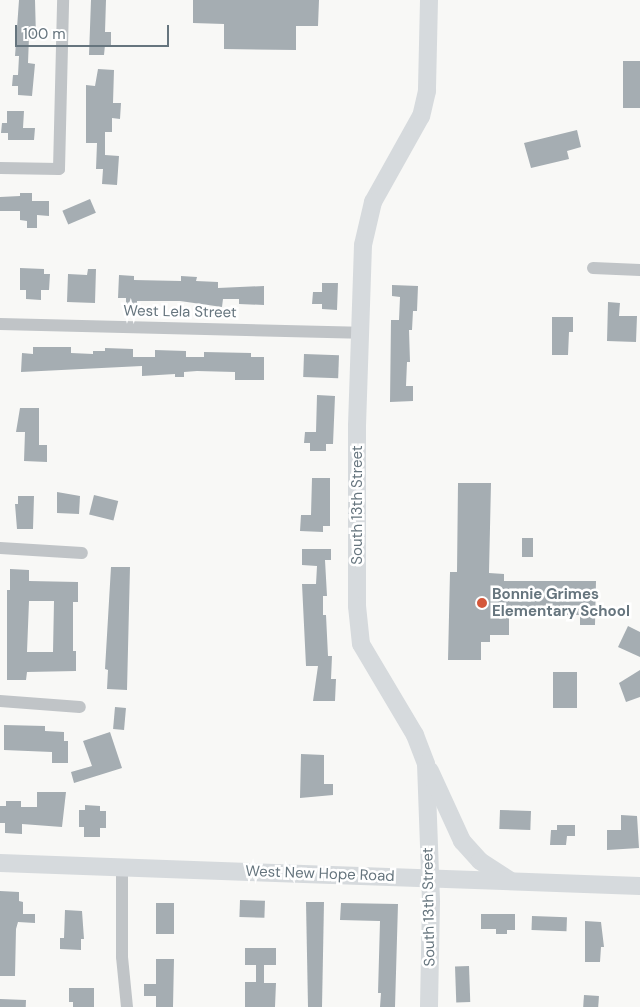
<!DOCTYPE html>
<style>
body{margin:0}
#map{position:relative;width:640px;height:1007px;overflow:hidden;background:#f8f8f6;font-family:"DM Sans",sans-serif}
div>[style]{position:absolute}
.building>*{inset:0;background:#a5adb2;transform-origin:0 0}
.street>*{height:12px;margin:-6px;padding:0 6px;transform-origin:6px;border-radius:6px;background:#c0c4c7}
.secondary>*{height:18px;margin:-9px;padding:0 9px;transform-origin:9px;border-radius:9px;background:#d6dadd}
.dots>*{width:14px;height:14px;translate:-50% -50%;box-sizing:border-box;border:2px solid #fff;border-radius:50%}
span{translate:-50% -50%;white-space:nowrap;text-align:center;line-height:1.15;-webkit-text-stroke:5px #fff;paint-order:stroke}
.street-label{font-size:15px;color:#66757e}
.poi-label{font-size:15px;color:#66757e;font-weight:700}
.left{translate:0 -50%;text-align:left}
.scale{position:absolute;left:15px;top:25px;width:154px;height:22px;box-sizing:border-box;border:2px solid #66757e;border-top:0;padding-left:6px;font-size:15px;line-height:18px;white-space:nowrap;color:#66757e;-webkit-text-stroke:4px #fff;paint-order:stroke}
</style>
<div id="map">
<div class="building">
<div style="clip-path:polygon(19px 0,35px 0,36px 37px,29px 37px,28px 63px,35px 64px,32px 96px,18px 95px,18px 86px,12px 86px,13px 75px,18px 75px,19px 56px,15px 56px)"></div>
<div style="clip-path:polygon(91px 0,106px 0,105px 32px,111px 32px,111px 45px,105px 45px,104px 55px,89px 55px)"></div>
<div style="clip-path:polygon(193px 0,319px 0,318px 26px,296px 26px,296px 50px,224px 49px,224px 24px,193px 23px)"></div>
<div style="left:623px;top:61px;width:17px;height:47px"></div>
<div style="clip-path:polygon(98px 69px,114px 70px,113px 103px,121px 103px,120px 119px,112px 118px,112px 132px,105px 132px,105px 155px,119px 156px,117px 185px,102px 184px,103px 169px,96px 169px,97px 143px,86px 143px,86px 85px,95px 86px)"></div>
<div style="clip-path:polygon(7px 111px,24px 111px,23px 128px,35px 128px,34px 140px,8px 140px,8px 133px,1px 133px,2px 123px,7px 123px)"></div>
<div style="clip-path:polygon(577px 130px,581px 147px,567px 151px,569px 159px,531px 168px,524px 143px)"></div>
<div style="clip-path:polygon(20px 193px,32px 193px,32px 201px,49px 201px,49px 216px,37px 215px,37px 228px,27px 228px,27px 221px,20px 220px,20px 211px,0 211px,0 197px,20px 196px)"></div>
<div style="left:90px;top:199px;width:15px;height:30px;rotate:67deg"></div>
<div style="clip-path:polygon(20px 268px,44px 269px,44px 274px,50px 274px,49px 290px,41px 290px,41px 300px,26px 299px,26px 290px,20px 290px)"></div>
<div style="clip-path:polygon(88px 269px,96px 269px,95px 303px,67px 302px,68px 274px,87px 275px)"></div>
<div style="clip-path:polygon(119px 275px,134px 276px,134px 280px,181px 281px,181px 276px,197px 277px,196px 281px,218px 282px,218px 288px,264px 286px,264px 305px,239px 304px,239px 299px,223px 299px,222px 307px,180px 301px,137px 301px,137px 305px,126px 305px,126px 298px,118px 298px)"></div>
<div style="clip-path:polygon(322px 283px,338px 283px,337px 310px,322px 309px,322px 304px,312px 304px,313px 292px,322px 292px)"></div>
<div style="clip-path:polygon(392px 285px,418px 286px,417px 311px,413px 311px,412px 330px,409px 330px,410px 362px,407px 362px,406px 386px,413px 386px,413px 401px,390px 402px,391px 320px,399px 320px,400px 297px,392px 296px)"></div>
<div style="clip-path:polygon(608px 302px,620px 303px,619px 316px,637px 316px,636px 342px,607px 341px)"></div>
<div style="clip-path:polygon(552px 317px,573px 317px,573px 332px,569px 332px,568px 355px,552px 355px)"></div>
<div style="clip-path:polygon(33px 347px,71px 347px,71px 353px,93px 354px,93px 351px,105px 351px,105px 348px,133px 349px,133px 357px,155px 357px,155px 350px,186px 351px,186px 357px,204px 357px,204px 352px,251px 353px,251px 357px,264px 357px,264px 380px,235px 380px,235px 372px,197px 371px,184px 372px,184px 377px,175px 377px,175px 374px,142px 376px,142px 366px,21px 372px,22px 353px,33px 354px)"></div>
<div style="left:304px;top:354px;width:35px;height:23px;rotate:2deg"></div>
<div style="clip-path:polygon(317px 395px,335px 396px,333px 444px,326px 444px,326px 451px,310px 451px,310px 443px,304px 443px,305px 432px,316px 432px)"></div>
<div style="clip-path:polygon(20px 408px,39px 408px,39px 445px,47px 445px,47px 462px,24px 461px,25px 432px,16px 432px)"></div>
<div style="clip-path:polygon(312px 478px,330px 478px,330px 526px,323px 526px,323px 532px,300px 531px,301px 515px,311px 515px)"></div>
<div style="clip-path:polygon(458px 483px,491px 483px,489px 573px,504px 574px,504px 581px,596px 581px,595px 625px,580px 625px,580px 615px,509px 614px,509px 635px,490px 635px,490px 642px,481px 642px,481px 660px,448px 660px,450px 572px,457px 572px)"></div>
<div style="clip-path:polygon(57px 492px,80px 496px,79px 514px,57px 513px)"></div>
<div style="left:94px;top:495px;width:25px;height:20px;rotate:14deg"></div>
<div style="clip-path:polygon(18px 496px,34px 496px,33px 529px,17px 529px,15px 504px,18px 504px)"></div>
<div style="left:522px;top:538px;width:11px;height:19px"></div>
<div style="clip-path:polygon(302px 549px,331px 549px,331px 560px,325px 560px,327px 596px,323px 596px,323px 615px,326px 615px,328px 656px,332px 656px,331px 679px,336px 679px,335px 701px,313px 701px,318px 666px,306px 666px,302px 584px,316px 584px,317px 566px,302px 565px)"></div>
<div style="clip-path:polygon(111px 567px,130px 567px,127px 690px,107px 689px,108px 670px,105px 669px)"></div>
<div style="clip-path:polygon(evenodd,10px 569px,29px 570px,29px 581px,78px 582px,78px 602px,73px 602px,73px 651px,76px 651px,76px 671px,27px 672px,26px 680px,7px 680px,7px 590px,10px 590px,10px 569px,29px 601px,54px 601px,53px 652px,27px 652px,29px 601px)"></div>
<div style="clip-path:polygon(628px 626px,640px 632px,640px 657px,618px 647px)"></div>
<div style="clip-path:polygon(640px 670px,640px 697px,626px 702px,619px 683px)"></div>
<div style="left:553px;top:672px;width:24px;height:36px"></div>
<div style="left:115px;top:707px;width:11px;height:22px;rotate:5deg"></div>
<div style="clip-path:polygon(4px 725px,45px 726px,45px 731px,64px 732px,64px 741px,68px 741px,68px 763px,52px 763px,52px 752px,4px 750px)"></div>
<div style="clip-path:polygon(110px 732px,122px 768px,74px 783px,71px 772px,92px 766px,83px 741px)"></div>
<div style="clip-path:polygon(301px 754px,324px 755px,324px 784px,333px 784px,333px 795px,300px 798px)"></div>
<div style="clip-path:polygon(37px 792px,66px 792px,62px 827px,22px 824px,22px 834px,5px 833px,5px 823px,0 823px,0 806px,6px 806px,6px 801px,21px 801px,21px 807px,37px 807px)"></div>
<div style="clip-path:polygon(85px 805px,100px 806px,100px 811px,106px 811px,106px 828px,100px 828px,100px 837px,84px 837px,84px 827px,79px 827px,79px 810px,85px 810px)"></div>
<div style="left:500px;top:810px;width:31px;height:19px;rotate:2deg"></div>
<div style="clip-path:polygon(621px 815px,637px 816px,639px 848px,607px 850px,607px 830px,621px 830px)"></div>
<div style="clip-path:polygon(557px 825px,575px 825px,575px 836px,567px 836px,566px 845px,550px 845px,551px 830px,557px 830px)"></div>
<div style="clip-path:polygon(0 891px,19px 892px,19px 901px,23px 902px,23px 914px,35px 914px,35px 923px,18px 922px,16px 929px,15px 976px,0 976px)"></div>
<div style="left:240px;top:900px;width:25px;height:17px;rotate:2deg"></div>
<div style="clip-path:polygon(306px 902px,324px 902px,322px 1007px,308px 1007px)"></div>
<div style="left:174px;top:903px;width:31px;height:18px;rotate:90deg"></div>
<div style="clip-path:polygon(341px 903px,398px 904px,395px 1007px,380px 1007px,381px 993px,378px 993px,380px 921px,340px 920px)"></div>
<div style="clip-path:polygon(65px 910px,82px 911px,84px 939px,81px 939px,81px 950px,60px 949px,60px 938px,64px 938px)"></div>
<div style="clip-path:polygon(481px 914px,515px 914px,515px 930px,507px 930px,507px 934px,496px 934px,496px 929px,481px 929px)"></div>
<div style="left:532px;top:916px;width:35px;height:14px;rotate:2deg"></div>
<div style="clip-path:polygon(585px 921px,601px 922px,604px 947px,601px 947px,600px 962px,585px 962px)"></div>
<div style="clip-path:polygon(245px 948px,276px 948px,276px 965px,264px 965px,264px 983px,276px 983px,275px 1007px,245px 1007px,245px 982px,256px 982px,256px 965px,245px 965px)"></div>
<div style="clip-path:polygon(156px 959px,174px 959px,173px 1007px,156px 1007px,156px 996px,144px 996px,144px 984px,156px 984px)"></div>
<div style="left:469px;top:966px;width:36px;height:14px;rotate:88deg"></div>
<div style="clip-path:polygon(69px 988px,94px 988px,94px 1007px,73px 1007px,73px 1002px,69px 1002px)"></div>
<div style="left:584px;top:995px;width:15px;height:12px;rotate:4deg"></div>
<div style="left:0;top:999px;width:26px;height:8px;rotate:2deg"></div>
</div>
<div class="street">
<div style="left:0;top:168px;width:59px;rotate:1deg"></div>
<div style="left:59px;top:169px;width:169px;rotate:-88.6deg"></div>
<div style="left:593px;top:268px;width:47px;rotate:2.4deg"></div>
<div style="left:0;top:324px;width:359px;rotate:1.4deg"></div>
<div style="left:0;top:548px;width:82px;rotate:3.5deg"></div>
<div style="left:0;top:701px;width:80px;rotate:4.3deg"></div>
<div style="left:122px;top:867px;width:90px;rotate:90deg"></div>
<div style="left:122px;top:957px;width:50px;rotate:84.3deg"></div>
</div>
<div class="secondary">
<div style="left:429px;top:0;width:91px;rotate:91.3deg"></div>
<div style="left:427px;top:91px;width:26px;rotate:103deg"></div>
<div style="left:421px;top:116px;width:98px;rotate:119.2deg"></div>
<div style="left:373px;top:202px;width:44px;rotate:103.1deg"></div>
<div style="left:363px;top:245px;width:181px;rotate:91.9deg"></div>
<div style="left:357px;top:426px;width:180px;rotate:90deg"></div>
<div style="left:357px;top:606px;width:38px;rotate:84deg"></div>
<div style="left:361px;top:644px;width:106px;rotate:59.3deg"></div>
<div style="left:415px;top:735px;width:31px;rotate:69deg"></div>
<div style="left:426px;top:764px;width:138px;rotate:87.9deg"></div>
<div style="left:431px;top:902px;width:105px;rotate:91.1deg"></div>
<div style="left:430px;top:771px;width:77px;rotate:65.4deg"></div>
<div style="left:462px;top:841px;width:27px;rotate:48deg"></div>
<div style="left:480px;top:861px;width:35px;rotate:33deg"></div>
<div style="left:0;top:863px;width:640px;rotate:2.06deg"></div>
</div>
<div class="dots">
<div style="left:482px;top:603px;background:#d4573a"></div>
</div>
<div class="street-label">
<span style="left:180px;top:312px;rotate:1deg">West Lela Street</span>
<span style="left:358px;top:505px;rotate:-90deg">South 13th Street</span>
<span style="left:320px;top:874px;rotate:2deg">West New Hope Road</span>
<span style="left:429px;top:907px;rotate:-91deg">South 13th Street</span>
</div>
<div class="poi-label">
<span class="left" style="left:492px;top:603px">Bonnie Grimes<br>Elementary School</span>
</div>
<div class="scale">100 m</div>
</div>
